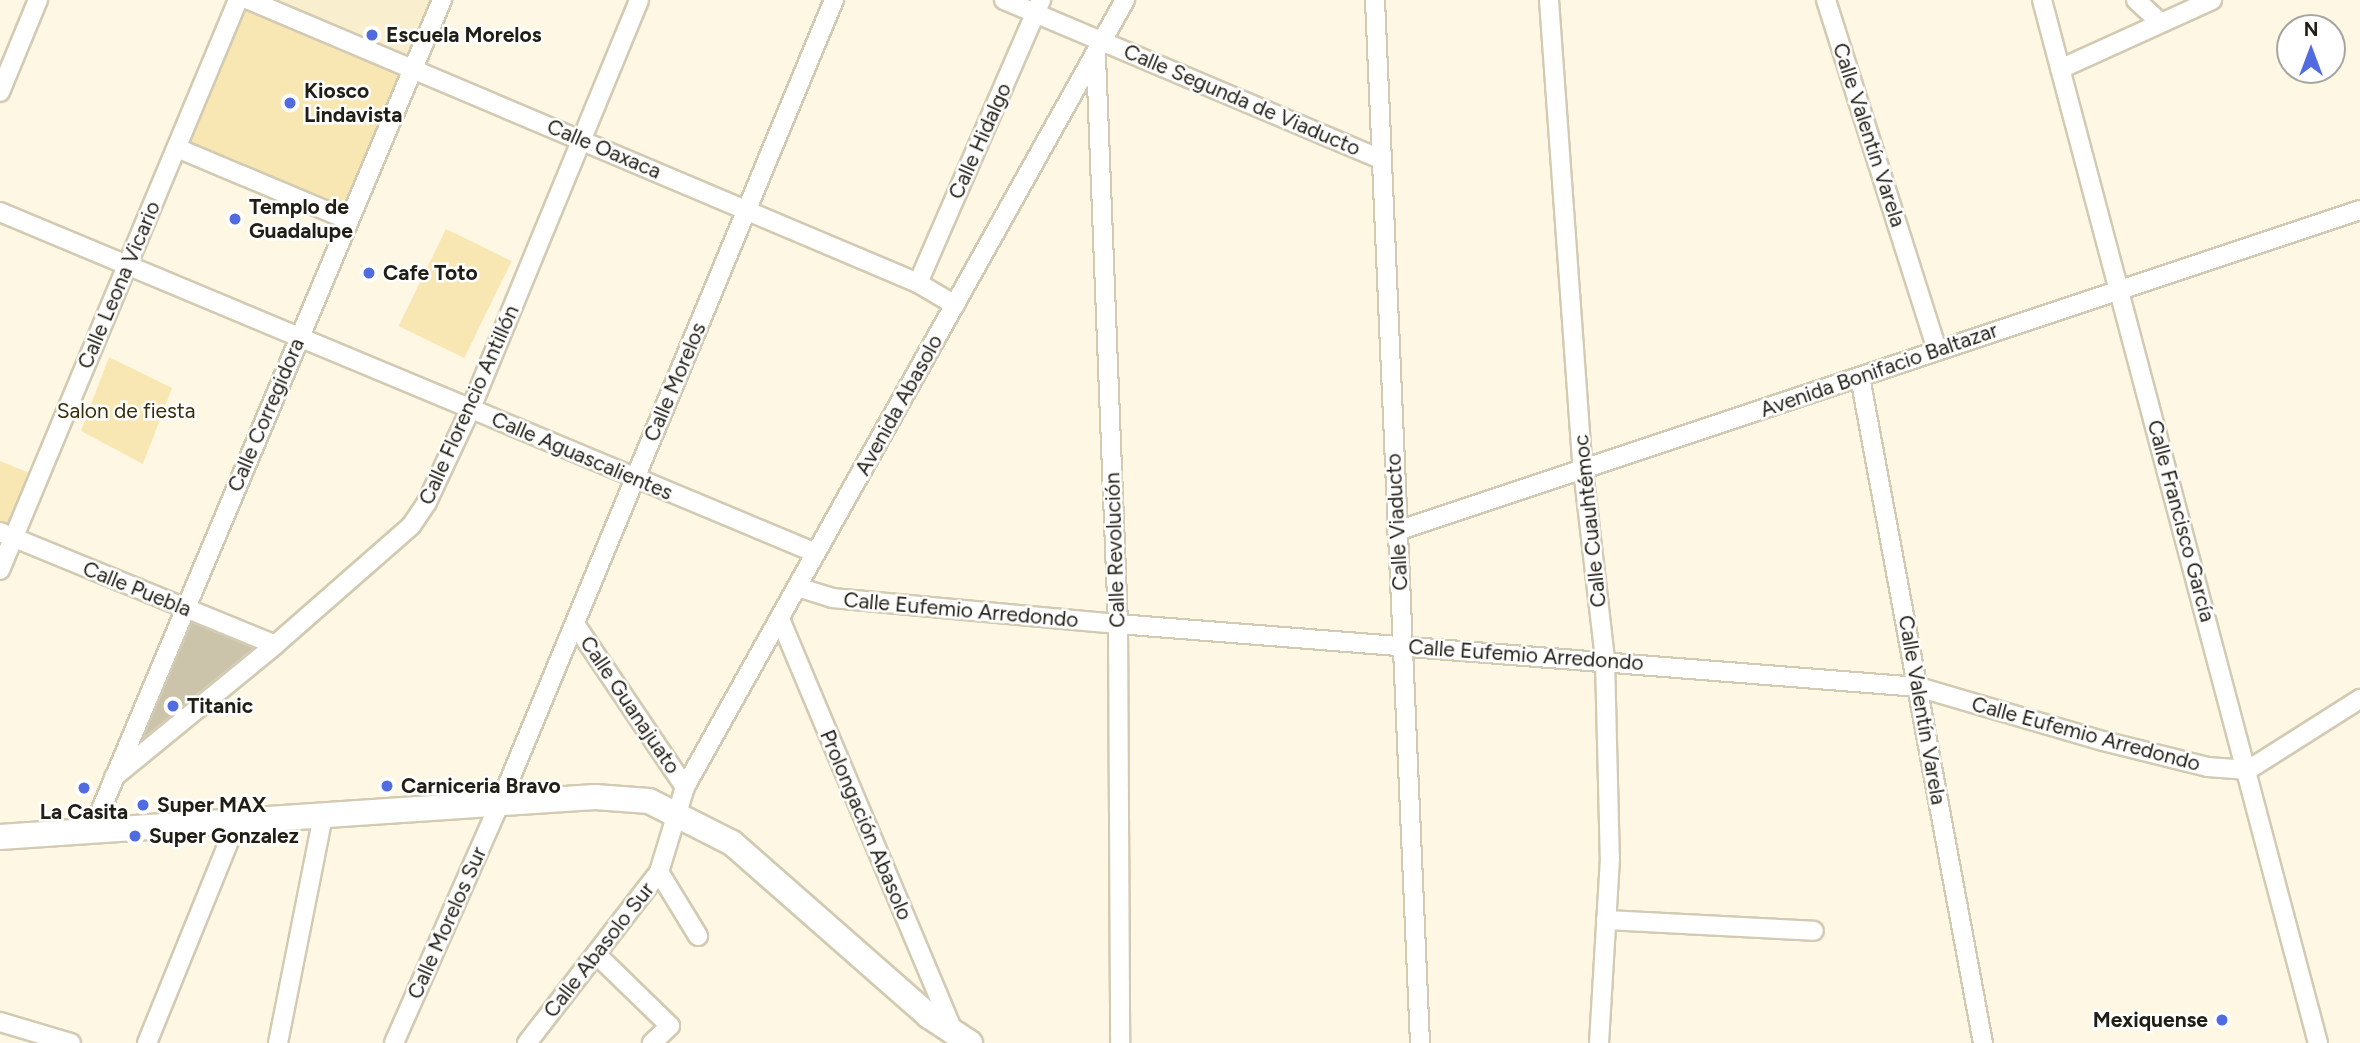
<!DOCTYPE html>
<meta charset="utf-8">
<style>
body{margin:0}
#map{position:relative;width:2360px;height:1043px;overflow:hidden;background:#fdf7e3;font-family:Figtree,sans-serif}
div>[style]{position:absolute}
.built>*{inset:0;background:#f9eecd}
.green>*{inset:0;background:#f9e7b3;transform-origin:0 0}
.building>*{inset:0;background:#ccc3ab}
.roads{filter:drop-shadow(2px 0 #d2cab2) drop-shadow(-2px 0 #d2cab2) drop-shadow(0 2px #d2cab2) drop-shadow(0 -2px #d2cab2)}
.minor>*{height:18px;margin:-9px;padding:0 9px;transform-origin:9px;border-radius:9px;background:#fff}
.secondary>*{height:24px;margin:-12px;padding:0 12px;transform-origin:12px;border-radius:12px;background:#fff}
.dots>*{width:19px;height:19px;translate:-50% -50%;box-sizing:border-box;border:4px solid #fff;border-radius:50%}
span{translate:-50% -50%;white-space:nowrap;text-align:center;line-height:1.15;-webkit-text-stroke:5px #fff;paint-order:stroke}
.poi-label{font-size:21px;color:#211e15;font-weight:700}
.left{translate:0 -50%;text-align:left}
.right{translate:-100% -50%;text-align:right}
.street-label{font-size:21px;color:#211e15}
.park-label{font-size:21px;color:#382d0b}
.north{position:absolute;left:2276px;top:14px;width:70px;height:70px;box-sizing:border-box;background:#fff;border:2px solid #a6a5a1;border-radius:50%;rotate:0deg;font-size:19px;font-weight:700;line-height:28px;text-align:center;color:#211e15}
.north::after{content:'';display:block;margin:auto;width:24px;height:32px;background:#516be0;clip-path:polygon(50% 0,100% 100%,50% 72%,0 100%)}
</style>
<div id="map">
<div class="built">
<div style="clip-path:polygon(239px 0,429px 0,410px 70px)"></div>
</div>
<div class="green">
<div style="left:239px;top:0;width:185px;height:160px;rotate:22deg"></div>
<div style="left:446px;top:229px;width:73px;height:108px;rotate:26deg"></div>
<div style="clip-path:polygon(109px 357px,172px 388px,143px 464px,81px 431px)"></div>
<div style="clip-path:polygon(0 461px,39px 477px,14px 536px,0 530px)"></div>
</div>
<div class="building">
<div style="clip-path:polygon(192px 623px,253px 648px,143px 738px)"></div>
</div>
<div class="roads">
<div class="minor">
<div style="left:249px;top:0;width:726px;rotate:22.93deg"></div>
<div style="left:918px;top:283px;width:43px;rotate:30.7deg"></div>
<div style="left:1004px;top:0;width:408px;rotate:22.9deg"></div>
<div style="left:1375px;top:0;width:1044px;rotate:87.53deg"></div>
<div style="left:1549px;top:0;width:470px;rotate:85.9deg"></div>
<div style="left:1583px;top:469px;width:192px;rotate:83.4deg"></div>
<div style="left:1605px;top:660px;width:198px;rotate:88.6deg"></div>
<div style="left:1610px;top:858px;width:185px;rotate:93.4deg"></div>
<div style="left:1826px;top:0;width:366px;rotate:72.4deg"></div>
<div style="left:2042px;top:0;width:1079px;rotate:75.18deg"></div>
<div style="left:2136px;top:0;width:34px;rotate:43deg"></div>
<div style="left:1096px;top:57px;width:567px;rotate:87.78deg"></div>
<div style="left:1118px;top:624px;width:419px;rotate:89.7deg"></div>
<div style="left:2060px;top:69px;width:167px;rotate:-24.4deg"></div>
<div style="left:0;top:92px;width:100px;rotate:-67.6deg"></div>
<div style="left:177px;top:148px;width:186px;rotate:22.8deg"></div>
<div style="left:0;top:212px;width:884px;rotate:22.68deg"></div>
<div style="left:918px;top:283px;width:309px;rotate:-66.5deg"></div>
<div style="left:1860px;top:377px;width:677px;rotate:79.54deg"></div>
<div style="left:1397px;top:531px;width:1015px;rotate:-18.43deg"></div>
<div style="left:0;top:532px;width:297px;rotate:22.3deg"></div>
<div style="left:0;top:570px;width:618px;rotate:-67.34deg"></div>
<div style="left:797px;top:587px;width:37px;rotate:17deg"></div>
<div style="left:832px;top:598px;width:287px;rotate:5.2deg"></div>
<div style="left:1118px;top:624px;width:802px;rotate:4.5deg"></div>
<div style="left:1918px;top:687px;width:193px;rotate:16.3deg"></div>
<div style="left:2103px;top:741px;width:108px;rotate:13.9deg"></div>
<div style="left:2208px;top:767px;width:40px;rotate:4.3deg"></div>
<div style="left:2248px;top:770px;width:133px;rotate:-32.4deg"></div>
<div style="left:780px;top:619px;width:447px;rotate:67.2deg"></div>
<div style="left:575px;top:624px;width:197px;rotate:56deg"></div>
<div style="left:114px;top:777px;width:208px;rotate:-39.3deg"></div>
<div style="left:275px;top:645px;width:181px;rotate:-41.2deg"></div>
<div style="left:411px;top:526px;width:29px;rotate:-56deg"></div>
<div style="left:427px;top:502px;width:104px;rotate:-64.9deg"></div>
<div style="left:471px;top:408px;width:441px;rotate:-67.6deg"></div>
<div style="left:92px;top:831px;width:902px;rotate:-67.16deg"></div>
<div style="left:659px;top:872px;width:75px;rotate:58.6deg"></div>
<div style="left:1606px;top:920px;width:208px;rotate:3deg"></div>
<div style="left:596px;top:954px;width:103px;rotate:44.2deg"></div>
<div style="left:670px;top:1026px;width:25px;rotate:137deg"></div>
<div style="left:0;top:1022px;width:74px;rotate:16.5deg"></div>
<div style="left:147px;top:1043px;width:240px;rotate:-67.9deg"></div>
<div style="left:278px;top:1043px;width:232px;rotate:-78.8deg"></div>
<div style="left:394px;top:1043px;width:262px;rotate:-66.2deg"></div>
<div style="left:500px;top:803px;width:870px;rotate:-67.42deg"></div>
<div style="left:527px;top:1043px;width:216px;rotate:-52.3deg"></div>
<div style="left:659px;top:872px;width:89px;rotate:-73deg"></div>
<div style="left:685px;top:787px;width:902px;rotate:-60.79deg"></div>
</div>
<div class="secondary">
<div style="left:0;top:837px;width:596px;rotate:-3.85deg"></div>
<div style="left:595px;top:797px;width:54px;rotate:4.2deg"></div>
<div style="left:649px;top:801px;width:93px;rotate:26.8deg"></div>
<div style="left:732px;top:843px;width:262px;rotate:41.3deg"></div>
<div style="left:929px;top:1016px;width:49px;rotate:33.4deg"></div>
</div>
</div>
<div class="dots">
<div style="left:372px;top:35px;background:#516be0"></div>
<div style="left:290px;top:103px;background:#516be0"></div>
<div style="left:235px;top:219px;background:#516be0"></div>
<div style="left:369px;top:273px;background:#516be0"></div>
<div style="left:173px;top:706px;background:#516be0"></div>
<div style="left:387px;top:786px;background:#516be0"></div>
<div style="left:84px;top:788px;background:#516be0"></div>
<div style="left:143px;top:805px;background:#516be0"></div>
<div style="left:135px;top:836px;background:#516be0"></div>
<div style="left:2222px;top:1020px;background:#516be0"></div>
</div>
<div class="poi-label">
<span class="left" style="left:386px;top:35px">Escuela Morelos</span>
<span class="left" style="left:304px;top:103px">Kiosco<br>Lindavista</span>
<span class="left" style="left:249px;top:219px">Templo de<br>Guadalupe</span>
<span class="left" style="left:383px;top:273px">Cafe Toto</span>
<span class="left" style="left:187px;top:706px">Titanic</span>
<span class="left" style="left:401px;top:786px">Carniceria Bravo</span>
<span class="left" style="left:157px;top:805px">Super MAX</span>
<span style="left:84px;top:812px">La Casita</span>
<span class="left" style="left:149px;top:836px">Super Gonzalez</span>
<span class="right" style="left:2208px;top:1020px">Mexiquense</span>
</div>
<div class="street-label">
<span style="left:1242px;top:100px;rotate:23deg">Calle Segunda de Viaducto</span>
<span style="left:1869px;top:135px;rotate:72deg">Calle Valentín Varela</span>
<span style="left:980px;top:141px;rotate:-66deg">Calle Hidalgo</span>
<span style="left:604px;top:149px;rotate:23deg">Calle Oaxaca</span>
<span style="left:119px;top:285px;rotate:-67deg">Calle Leona Vicario</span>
<span style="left:1879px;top:370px;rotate:-19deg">Avenida Bonifacio Baltazar</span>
<span style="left:675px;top:382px;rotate:-67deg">Calle Morelos</span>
<span style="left:469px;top:405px;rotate:-66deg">Calle Florencio Antillón</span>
<span style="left:899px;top:405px;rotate:-61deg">Avenida Abasolo</span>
<span style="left:266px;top:415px;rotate:-67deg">Calle Corregidora</span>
<span style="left:582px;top:456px;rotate:23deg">Calle Aguascalientes</span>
<span style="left:1590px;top:521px;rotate:-96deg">Calle Cuauhtémoc</span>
<span style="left:2181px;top:521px;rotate:75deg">Calle Francisco García</span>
<span style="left:1397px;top:522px;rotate:-93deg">Calle Viaducto</span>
<span style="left:1115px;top:550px;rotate:-92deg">Calle Revolución</span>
<span style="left:137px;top:589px;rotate:22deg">Calle Puebla</span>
<span style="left:961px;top:610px;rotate:5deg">Calle Eufemio Arredondo</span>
<span style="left:1526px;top:655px;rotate:4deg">Calle Eufemio Arredondo</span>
<span style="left:630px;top:705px;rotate:56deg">Calle Guanajuato</span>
<span style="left:1922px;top:710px;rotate:80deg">Calle Valentín Varela</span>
<span style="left:2086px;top:734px;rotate:15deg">Calle Eufemio Arredondo</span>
<span style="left:866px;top:825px;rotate:67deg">Prolongación Abasolo</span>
<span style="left:447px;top:923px;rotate:-66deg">Calle Morelos Sur</span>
<span style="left:599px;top:950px;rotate:-52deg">Calle Abasolo Sur</span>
</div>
<div class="park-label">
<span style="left:126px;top:411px">Salon de fiesta</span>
</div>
<div class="north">N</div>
</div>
